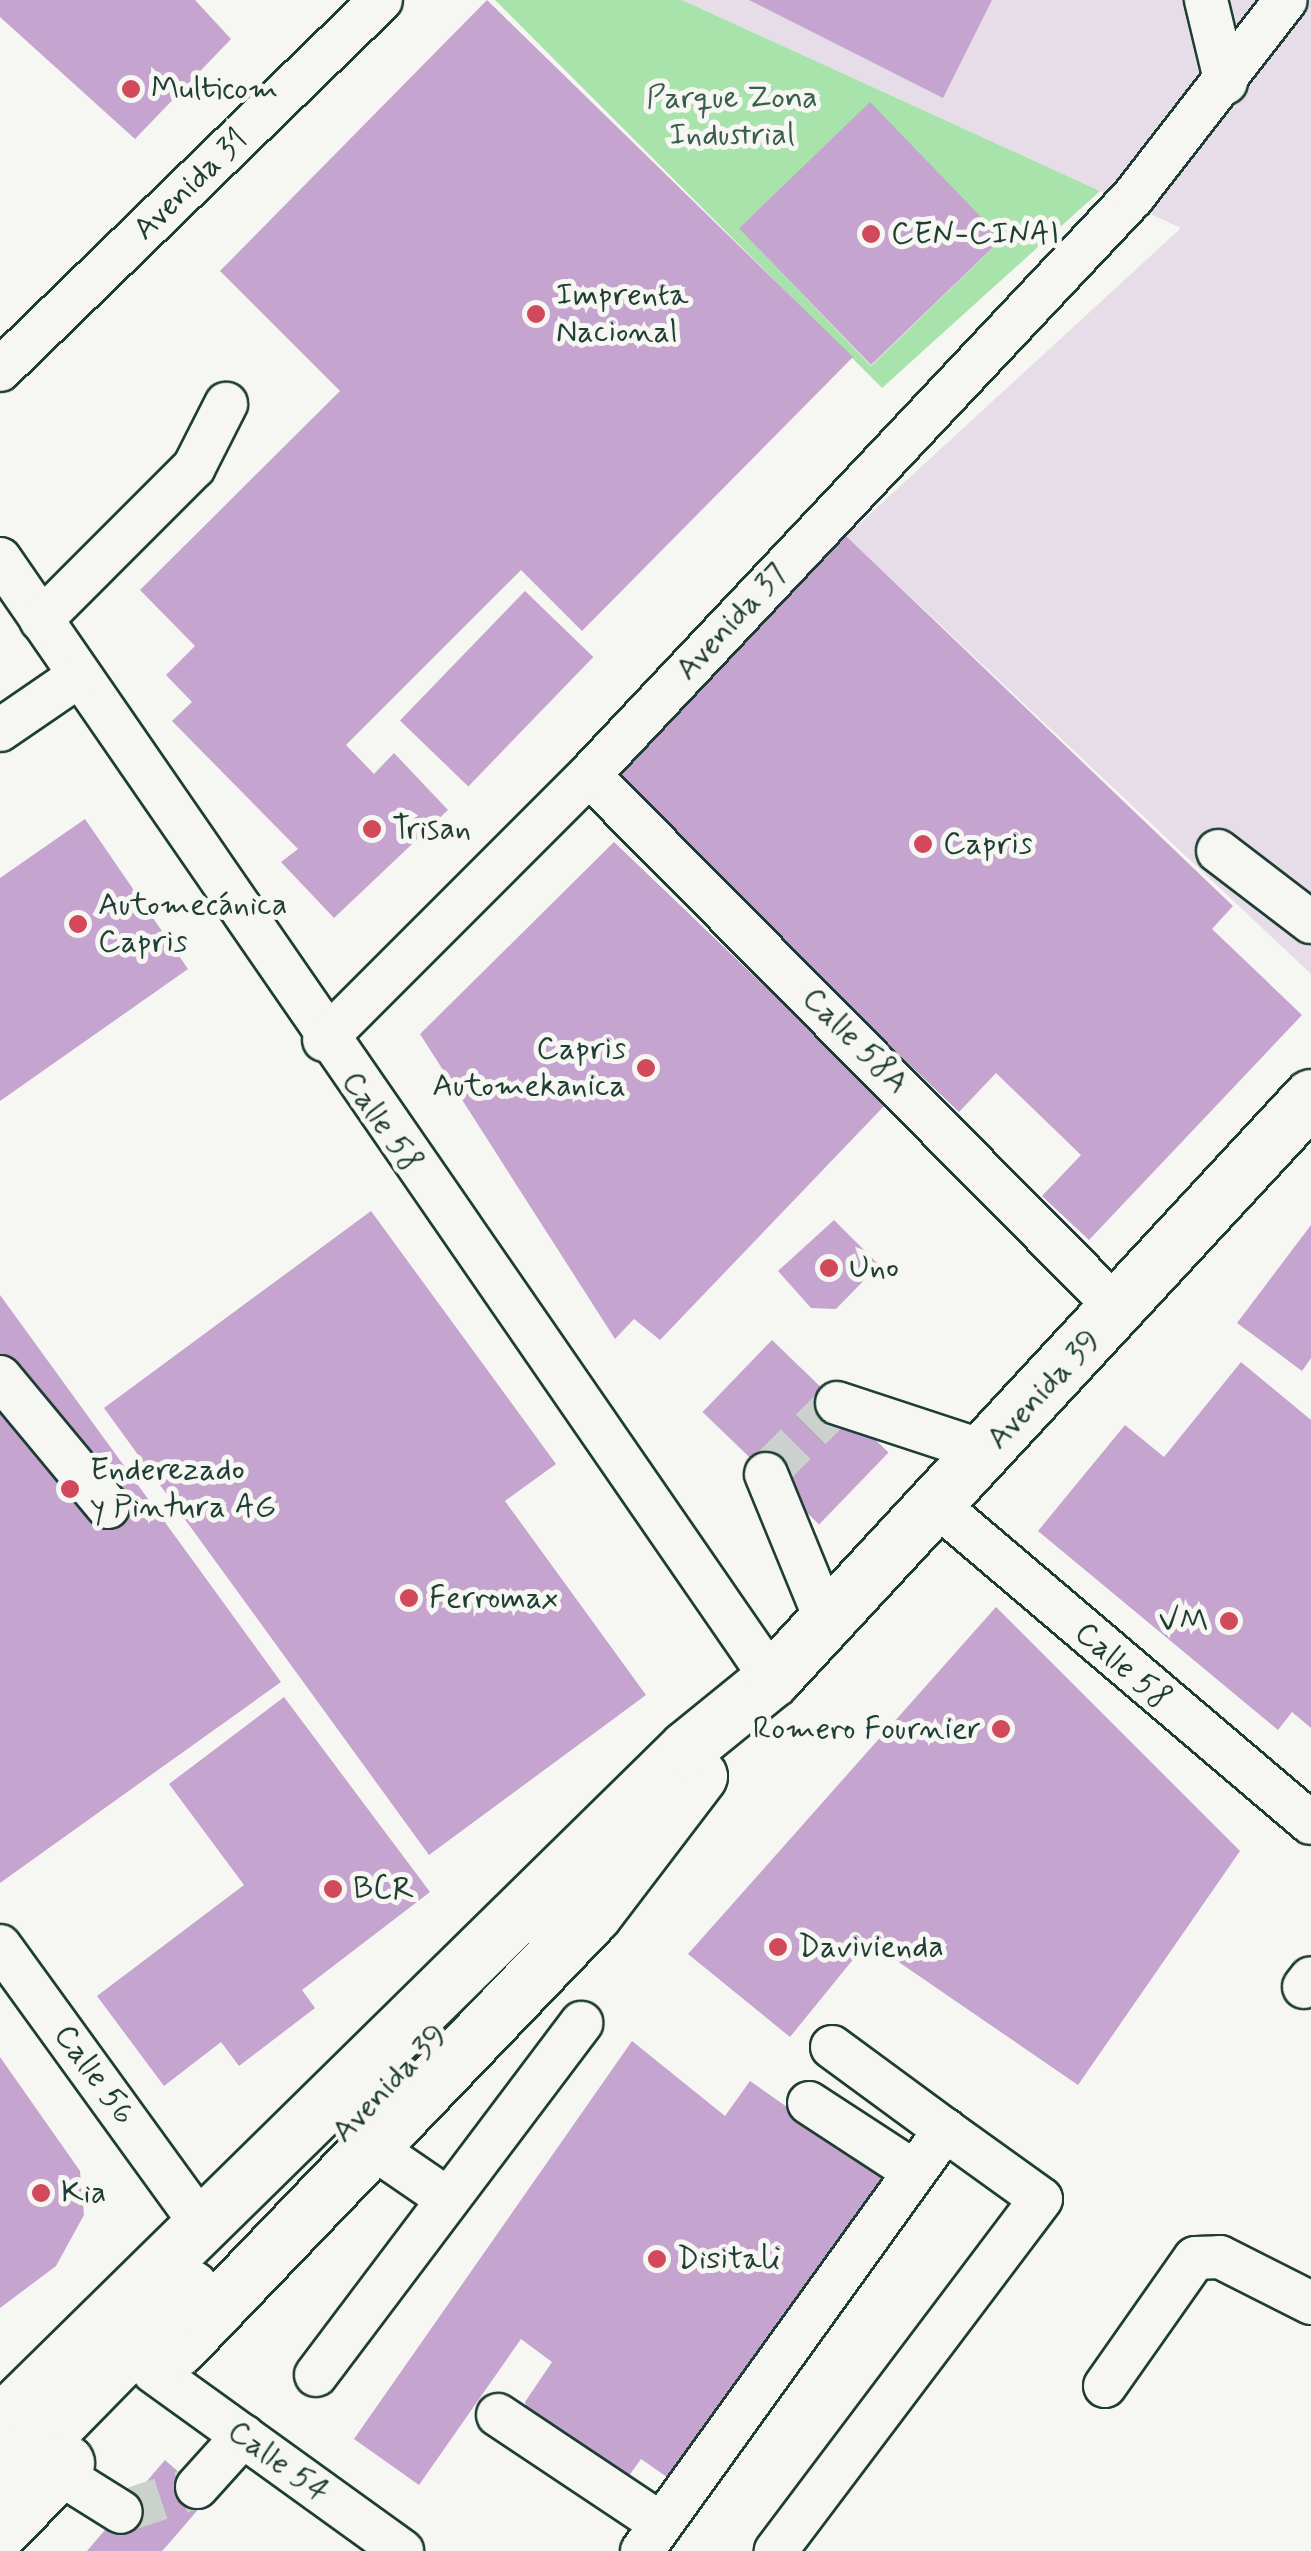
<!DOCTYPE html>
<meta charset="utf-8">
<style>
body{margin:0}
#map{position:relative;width:1311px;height:2551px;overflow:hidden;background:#f6f6f2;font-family:Mynerve,sans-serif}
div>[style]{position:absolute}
.built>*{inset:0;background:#e7dde8}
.green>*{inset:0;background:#a7e3aa}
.building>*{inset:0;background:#c5a4cf;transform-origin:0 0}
.minor-tunnel>*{height:42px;margin-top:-21px;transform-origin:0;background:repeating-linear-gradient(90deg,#cbd1cc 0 42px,transparent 0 63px)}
.roads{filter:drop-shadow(2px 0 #1f3d34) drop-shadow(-2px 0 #1f3d34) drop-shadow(0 2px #1f3d34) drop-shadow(0 -2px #1f3d34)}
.minor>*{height:42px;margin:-21px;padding:0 21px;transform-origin:21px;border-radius:21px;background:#f6f6f2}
.major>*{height:55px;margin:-27.5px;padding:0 27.5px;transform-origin:27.5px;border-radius:27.5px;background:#f6f6f2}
.dots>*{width:28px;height:28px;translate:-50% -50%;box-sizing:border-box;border:5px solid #f6f6f2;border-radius:50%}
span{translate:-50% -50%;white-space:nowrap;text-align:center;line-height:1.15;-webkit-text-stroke:10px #f6f6f2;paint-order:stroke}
.poi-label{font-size:32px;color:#1f3d34}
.left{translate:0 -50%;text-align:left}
.right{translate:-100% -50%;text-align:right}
.park-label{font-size:32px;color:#3a5e4c}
.street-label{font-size:32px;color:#1f3d34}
</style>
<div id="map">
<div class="built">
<div style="clip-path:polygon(682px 0,1311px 0,1311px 974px,846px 536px,1181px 228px)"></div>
</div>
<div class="green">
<div style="clip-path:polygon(evenodd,495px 0,682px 0,1100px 191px,882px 388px,495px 0,740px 229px,1002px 239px,871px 366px,740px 229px)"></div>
</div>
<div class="building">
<div style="clip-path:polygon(0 0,195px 0,231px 39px,135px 139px,0 17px)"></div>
<div style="clip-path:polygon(487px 0,853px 357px,582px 631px,521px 570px,346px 745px,374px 774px,394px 753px,448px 810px,334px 918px,281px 862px,298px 849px,172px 721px,192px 702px,166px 675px,195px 646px,140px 590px,340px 391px,220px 271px)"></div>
<div style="clip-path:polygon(749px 0,992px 0,943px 98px)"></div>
<div style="left:870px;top:102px;width:190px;height:182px;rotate:46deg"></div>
<div style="clip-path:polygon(846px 536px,1233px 906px,1212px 929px,1302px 1015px,1089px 1240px,1042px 1196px,1081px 1155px,996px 1073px,959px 1112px,613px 781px)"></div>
<div style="left:525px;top:591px;width:95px;height:180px;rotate:44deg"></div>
<div style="clip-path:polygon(85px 819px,188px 969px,0 1101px,0 878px)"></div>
<div style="clip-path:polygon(614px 842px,887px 1103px,660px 1340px,634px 1319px,615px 1339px,420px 1034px)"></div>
<div style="clip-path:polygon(371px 1211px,556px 1464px,505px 1501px,646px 1695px,429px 1855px,104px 1408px)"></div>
<div style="clip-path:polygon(834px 1220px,879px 1265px,836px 1309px,811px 1308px,778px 1271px)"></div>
<div style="clip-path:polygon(1311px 1225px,1311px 1358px,1302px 1371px,1237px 1323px)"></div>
<div style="clip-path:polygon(0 1295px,281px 1682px,0 1883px)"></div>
<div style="left:772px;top:1340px;width:162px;height:100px;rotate:44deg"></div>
<div style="clip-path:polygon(1241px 1362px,1311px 1420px,1311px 1728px,1292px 1712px,1278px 1730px,1038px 1531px,1125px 1425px,1164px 1457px)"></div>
<div style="clip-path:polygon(996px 1607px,1240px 1851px,1078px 2085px,868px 1941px,790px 2037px,688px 1954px)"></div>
<div style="clip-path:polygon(284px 1697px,430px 1892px,302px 1990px,315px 2008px,239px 2066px,221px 2042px,164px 2086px,97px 1996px,244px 1885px,169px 1784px)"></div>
<div style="clip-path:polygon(632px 2041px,725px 2116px,750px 2081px,890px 2179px,677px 2484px,641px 2459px,621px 2487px,530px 2423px,525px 2402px,552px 2362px,521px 2339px,419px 2485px,354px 2439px)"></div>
<div style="clip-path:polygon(0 2057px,80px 2171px,84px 2215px,56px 2266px,0 2308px)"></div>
<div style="clip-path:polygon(165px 2460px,208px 2498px,171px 2541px,162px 2551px,87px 2551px)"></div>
</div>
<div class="minor-tunnel">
<div style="left:766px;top:1474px;width:100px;rotate:-45deg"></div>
<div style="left:121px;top:2512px;width:80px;rotate:-18.2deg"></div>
</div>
<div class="roads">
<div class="minor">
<div style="left:1206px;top:0;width:85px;rotate:76.5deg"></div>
<div style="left:0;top:370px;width:531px;rotate:-44.16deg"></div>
<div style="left:0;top:559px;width:1360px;rotate:55.42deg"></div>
<div style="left:41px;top:620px;width:216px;rotate:-45deg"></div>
<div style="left:194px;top:467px;width:71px;rotate:-63.1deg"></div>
<div style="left:0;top:730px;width:96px;rotate:-34.4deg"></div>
<div style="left:589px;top:775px;width:754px;rotate:45.27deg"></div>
<div style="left:1218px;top:851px;width:117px;rotate:37.4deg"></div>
<div style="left:324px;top:1040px;width:375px;rotate:-45deg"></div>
<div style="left:589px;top:775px;width:794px;rotate:-46.74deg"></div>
<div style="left:1133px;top:197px;width:249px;rotate:-52.2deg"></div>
<div style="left:0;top:1377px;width:169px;rotate:50.3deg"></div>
<div style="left:837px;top:1403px;width:157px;rotate:18.2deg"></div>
<div style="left:766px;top:1474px;width:161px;rotate:67.7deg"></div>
<div style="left:936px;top:1504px;width:492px;rotate:40.4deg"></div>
<div style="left:0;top:1946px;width:319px;rotate:54.1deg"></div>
<div style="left:1304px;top:1987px;width:11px;rotate:-52deg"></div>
<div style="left:832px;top:2047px;width:140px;rotate:36.3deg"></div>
<div style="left:809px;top:2103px;width:126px;rotate:33.1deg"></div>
<div style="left:369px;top:2145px;width:92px;rotate:34.4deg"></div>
<div style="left:154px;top:2372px;width:306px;rotate:35.8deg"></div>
<div style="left:316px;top:2375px;width:441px;rotate:-53deg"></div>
<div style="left:1105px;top:2386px;width:156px;rotate:-54.9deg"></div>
<div style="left:1195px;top:2258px;width:25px;rotate:-2deg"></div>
<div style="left:1220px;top:2257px;width:102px;rotate:26.8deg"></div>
<div style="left:498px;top:2415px;width:195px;rotate:33.7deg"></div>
<div style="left:57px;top:2472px;width:75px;rotate:32deg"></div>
<div style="left:197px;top:2487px;width:69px;rotate:-48deg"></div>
<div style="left:642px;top:2551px;width:519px;rotate:-54.26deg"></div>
<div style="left:945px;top:2130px;width:118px;rotate:35.7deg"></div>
<div style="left:1041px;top:2199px;width:441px;rotate:127deg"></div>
</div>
<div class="major">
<div style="left:178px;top:2348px;width:600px;rotate:-46.22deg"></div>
<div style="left:593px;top:1915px;width:175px;rotate:-52.7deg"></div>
<div style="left:0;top:2423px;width:963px;rotate:-44.5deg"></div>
<div style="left:687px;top:1748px;width:109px;rotate:-39.1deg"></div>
<div style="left:772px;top:1679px;width:793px;rotate:-47.2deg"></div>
<div style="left:0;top:2482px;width:272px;rotate:-45.6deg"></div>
<div style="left:0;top:2531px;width:95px;rotate:-45.9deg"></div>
</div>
</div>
<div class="dots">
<div style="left:131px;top:89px;background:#d1495b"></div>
<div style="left:871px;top:234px;background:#d1495b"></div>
<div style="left:536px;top:314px;background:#d1495b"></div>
<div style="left:372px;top:829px;background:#d1495b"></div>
<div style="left:923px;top:844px;background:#d1495b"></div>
<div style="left:78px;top:924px;background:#d1495b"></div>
<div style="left:646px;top:1068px;background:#d1495b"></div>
<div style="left:829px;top:1268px;background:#d1495b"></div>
<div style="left:70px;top:1489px;background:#d1495b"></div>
<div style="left:409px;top:1598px;background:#d1495b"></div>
<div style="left:1229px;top:1621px;background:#d1495b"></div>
<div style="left:1001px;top:1729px;background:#d1495b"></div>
<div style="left:333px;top:1889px;background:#d1495b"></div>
<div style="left:778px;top:1947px;background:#d1495b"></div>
<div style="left:41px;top:2193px;background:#d1495b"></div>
<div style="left:657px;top:2259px;background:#d1495b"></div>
</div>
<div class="poi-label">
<span class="left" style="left:151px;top:89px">Multicom</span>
<span class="left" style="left:891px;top:234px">CEN-CINAI</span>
<span class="left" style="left:556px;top:314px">Imprenta<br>Nacional</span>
<span class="left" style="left:392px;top:829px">Trisan</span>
<span class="left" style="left:943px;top:844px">Capris</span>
<span class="left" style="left:98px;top:924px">Automecánica<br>Capris</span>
<span class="right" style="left:626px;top:1068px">Capris<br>Automekanica</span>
<span class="left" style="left:849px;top:1268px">Uno</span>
<span class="left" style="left:90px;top:1489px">Enderezado<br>y Pintura AG</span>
<span class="left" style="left:429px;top:1598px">Ferromax</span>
<span class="right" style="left:1209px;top:1621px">VM</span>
<span class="right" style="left:981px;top:1729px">Romero Fournier</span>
<span class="left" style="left:353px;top:1889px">BCR</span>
<span class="left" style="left:798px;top:1947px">Davivienda</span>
<span class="left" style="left:61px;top:2193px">Kia</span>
<span class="left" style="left:677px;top:2259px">Disitali</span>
</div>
<div class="park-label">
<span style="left:732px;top:117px">Parque Zona<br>Industrial</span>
</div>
<div class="street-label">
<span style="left:191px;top:185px;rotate:-44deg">Avenida 31</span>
<span style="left:732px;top:622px;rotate:-47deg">Avenida 37</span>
<span style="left:855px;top:1041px;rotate:45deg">Calle 58A</span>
<span style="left:381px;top:1122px;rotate:55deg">Calle 58</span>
<span style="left:1044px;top:1390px;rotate:-47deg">Avenida 39</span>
<span style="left:1122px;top:1666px;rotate:41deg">Calle 58</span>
<span style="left:94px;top:2075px;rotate:54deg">Calle 56</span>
<span style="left:390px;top:2084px;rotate:-46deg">Avenida 39</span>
<span style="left:278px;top:2462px;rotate:36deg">Calle 54</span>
</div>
</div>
